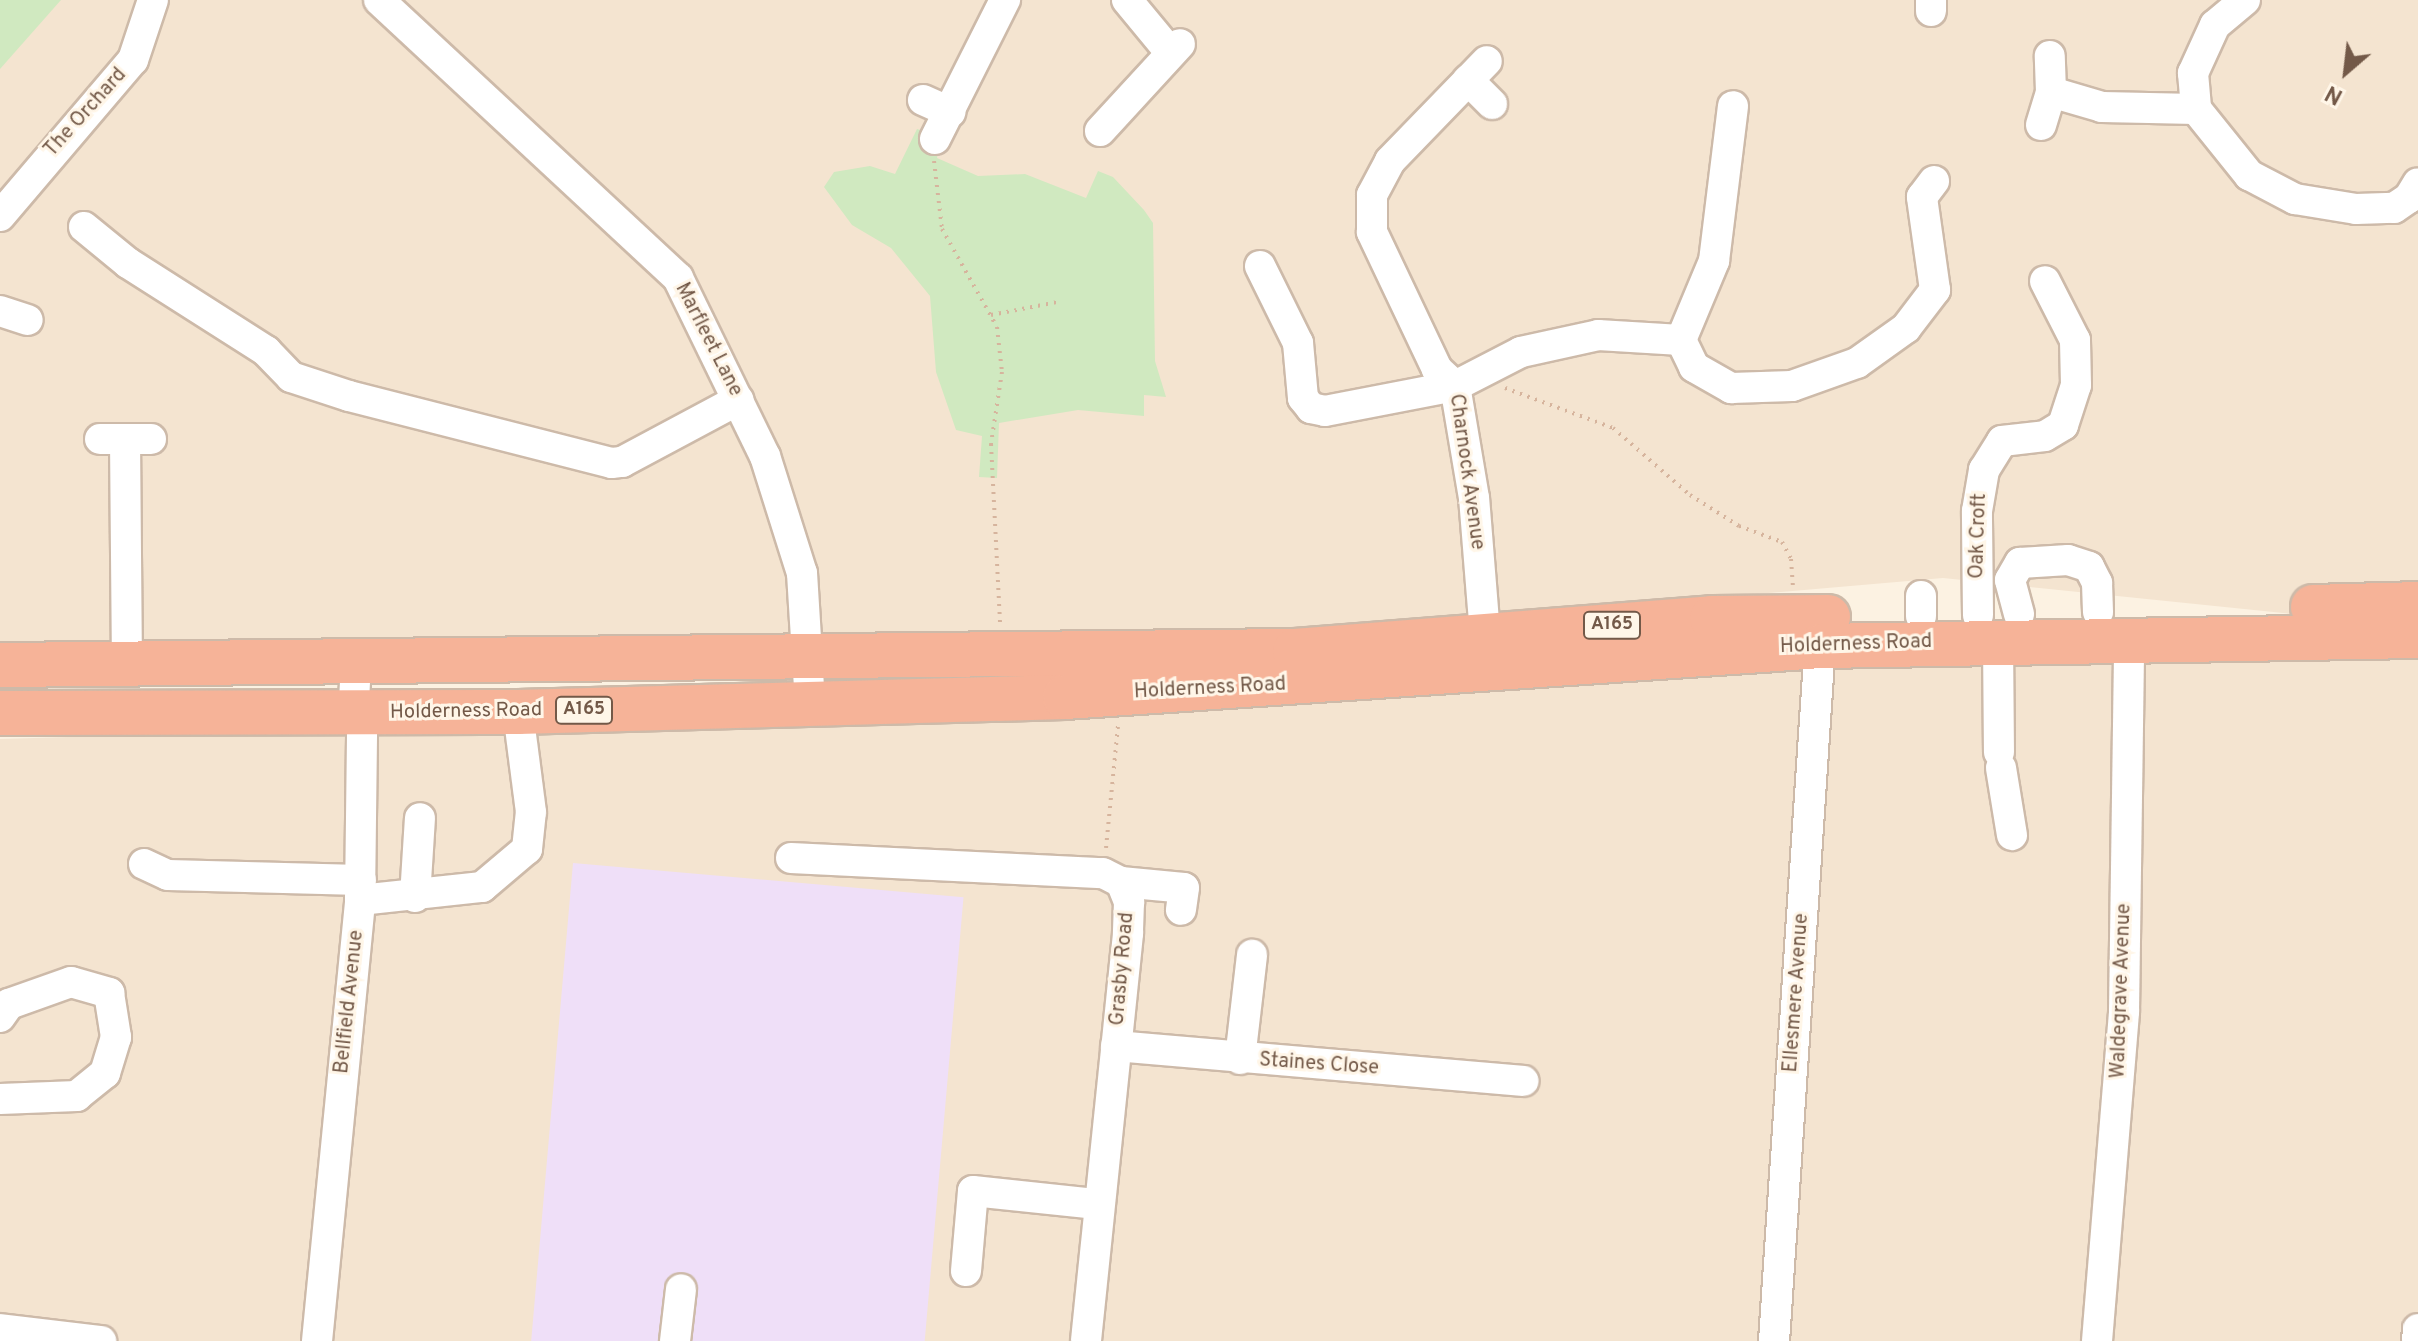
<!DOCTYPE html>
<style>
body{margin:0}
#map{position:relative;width:2418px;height:1341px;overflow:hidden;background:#fcf2e2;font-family:Overpass,sans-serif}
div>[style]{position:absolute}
.residential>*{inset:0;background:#f4e4d0}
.education>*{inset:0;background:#efdff8;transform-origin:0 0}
.green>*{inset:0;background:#d0e9c0}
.path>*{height:4px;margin-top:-2px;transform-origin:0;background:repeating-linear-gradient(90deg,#d6b49d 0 2px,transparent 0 8px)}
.roads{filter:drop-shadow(2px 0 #cdbaa9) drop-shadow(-2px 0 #cdbaa9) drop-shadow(0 2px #cdbaa9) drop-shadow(0 -2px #cdbaa9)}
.minor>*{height:30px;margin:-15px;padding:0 15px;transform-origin:15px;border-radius:15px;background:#fff}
.highway>*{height:44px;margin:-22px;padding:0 22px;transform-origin:22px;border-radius:22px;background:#f6b398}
span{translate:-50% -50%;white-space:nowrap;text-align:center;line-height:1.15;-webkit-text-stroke:6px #fff6e8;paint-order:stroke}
.shield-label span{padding:2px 6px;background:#fff6e8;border:2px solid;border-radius:6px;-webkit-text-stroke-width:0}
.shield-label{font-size:18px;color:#735948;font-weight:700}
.street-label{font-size:20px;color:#735948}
.north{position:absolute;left:2306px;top:32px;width:80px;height:80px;-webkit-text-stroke:6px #fff6e8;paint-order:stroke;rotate:208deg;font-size:22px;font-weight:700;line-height:32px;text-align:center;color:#735948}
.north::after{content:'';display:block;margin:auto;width:28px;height:36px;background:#735948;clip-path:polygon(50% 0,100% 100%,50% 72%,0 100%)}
</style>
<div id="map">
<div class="residential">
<div style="clip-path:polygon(0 0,2418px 0,2418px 627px,1943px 578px,1432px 622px,1049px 639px,0 656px)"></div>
<div style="clip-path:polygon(1952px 651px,2418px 656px,2418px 1341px,0 1341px,0 739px,516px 724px)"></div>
</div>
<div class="education">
<div style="left:573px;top:863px;width:392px;height:481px;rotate:5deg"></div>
</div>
<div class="green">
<div style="clip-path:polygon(0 0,61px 0,0 69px)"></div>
<div style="clip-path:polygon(917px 129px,941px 137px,937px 158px,978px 176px,1025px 174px,1086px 198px,1098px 171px,1113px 177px,1144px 210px,1153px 223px,1155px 361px,1166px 397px,1144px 395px,1144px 416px,1078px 410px,999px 423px,997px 478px,979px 477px,982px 436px,956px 430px,936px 372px,930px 296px,891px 248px,852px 225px,824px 187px,834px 172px,870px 166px,895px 174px)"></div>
</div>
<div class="path">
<div style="left:934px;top:161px;width:68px;rotate:83.3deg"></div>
<div style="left:942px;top:229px;width:112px;rotate:60.7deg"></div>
<div style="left:997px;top:327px;width:45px;rotate:83.7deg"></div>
<div style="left:1002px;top:372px;width:73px;rotate:98.7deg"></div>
<div style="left:991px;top:444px;width:179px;rotate:87.1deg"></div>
<div style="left:991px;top:315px;width:67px;rotate:-11.1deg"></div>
<div style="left:1505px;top:388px;width:115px;rotate:20.3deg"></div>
<div style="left:1613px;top:428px;width:102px;rotate:41deg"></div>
<div style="left:1690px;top:495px;width:58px;rotate:32.3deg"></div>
<div style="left:1739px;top:526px;width:46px;rotate:20.4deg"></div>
<div style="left:1782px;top:542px;width:19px;rotate:62deg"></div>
<div style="left:1791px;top:559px;width:27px;rotate:86deg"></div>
<div style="left:1106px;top:848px;width:123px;rotate:-84.4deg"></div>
</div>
<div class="roads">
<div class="minor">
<div style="left:379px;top:0;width:408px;rotate:42.9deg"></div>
<div style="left:678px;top:278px;width:198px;rotate:64deg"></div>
<div style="left:765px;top:456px;width:123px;rotate:72.5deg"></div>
<div style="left:802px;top:573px;width:129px;rotate:86.5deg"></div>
<div style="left:1127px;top:0;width:67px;rotate:50.4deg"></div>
<div style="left:2245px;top:0;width:39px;rotate:140deg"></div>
<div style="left:2215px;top:25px;width:53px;rotate:114.6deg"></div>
<div style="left:2193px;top:73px;width:36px;rotate:85deg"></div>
<div style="left:2196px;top:109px;width:85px;rotate:51.2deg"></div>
<div style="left:2249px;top:175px;width:52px;rotate:27.6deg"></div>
<div style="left:2295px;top:199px;width:62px;rotate:9.3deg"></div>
<div style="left:2356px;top:209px;width:38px;rotate:-2deg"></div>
<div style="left:2394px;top:208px;width:18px;rotate:-34deg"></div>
<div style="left:2409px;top:198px;width:17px;rotate:-59deg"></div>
<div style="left:1931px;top:11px;width:11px;rotate:-90deg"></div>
<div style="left:1468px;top:80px;width:34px;rotate:45deg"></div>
<div style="left:2051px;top:92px;width:53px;rotate:16.4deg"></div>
<div style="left:2102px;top:107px;width:94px;rotate:1.2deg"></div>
<div style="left:923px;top:100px;width:30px;rotate:24deg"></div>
<div style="left:2041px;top:125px;width:34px;rotate:-73deg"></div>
<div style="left:2051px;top:92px;width:36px;rotate:-92deg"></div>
<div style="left:1100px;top:131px;width:118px;rotate:-47.4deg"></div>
<div style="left:935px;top:139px;width:156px;rotate:-63.3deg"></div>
<div style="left:0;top:216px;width:205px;rotate:-49.6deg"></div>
<div style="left:133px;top:60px;width:63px;rotate:-71.6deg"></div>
<div style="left:84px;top:227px;width:57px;rotate:39.3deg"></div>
<div style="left:128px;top:263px;width:164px;rotate:32.5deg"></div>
<div style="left:266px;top:351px;width:36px;rotate:46deg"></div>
<div style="left:291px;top:377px;width:61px;rotate:18.1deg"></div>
<div style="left:349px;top:396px;width:271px;rotate:14.3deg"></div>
<div style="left:612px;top:463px;width:10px;rotate:-6deg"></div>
<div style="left:622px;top:462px;width:132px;rotate:-28.1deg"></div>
<div style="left:1260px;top:266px;width:86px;rotate:63.7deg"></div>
<div style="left:1298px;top:343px;width:55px;rotate:84.8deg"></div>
<div style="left:1303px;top:398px;width:13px;rotate:51deg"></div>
<div style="left:1311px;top:408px;width:14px;rotate:12deg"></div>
<div style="left:1325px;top:411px;width:132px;rotate:-10.9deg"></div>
<div style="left:1455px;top:386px;width:74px;rotate:-27.3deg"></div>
<div style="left:1521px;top:352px;width:79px;rotate:-12.4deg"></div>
<div style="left:1598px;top:335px;width:83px;rotate:3.4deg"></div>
<div style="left:1681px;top:340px;width:86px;rotate:-67.3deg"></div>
<div style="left:1714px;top:261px;width:156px;rotate:-83deg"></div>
<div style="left:0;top:311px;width:29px;rotate:18deg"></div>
<div style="left:1681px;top:340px;width:30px;rotate:64deg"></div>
<div style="left:1694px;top:367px;width:43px;rotate:29.6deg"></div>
<div style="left:1731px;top:388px;width:61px;rotate:-1.9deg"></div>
<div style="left:1792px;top:386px;width:69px;rotate:-19.5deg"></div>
<div style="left:1857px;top:363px;width:60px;rotate:-35.5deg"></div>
<div style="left:1906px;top:328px;width:48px;rotate:-52.7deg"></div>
<div style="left:1935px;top:290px;width:94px;rotate:-98deg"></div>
<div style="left:1922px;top:197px;width:20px;rotate:-53deg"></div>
<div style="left:100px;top:439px;width:51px"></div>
<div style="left:125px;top:439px;width:223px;rotate:89.5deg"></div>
<div style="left:1921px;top:596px;width:20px;rotate:90deg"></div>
<div style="left:2019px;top:614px;width:35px;rotate:-105deg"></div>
<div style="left:2010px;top:580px;width:20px;rotate:-60deg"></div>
<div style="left:2020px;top:563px;width:48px;rotate:-3.6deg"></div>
<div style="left:2068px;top:560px;width:22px;rotate:18deg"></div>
<div style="left:2089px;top:567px;width:18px;rotate:63deg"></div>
<div style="left:2097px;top:583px;width:29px;rotate:88deg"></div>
<div style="left:1978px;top:615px;width:104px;rotate:-90.6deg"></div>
<div style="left:1977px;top:511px;width:42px;rotate:-80.3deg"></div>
<div style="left:1984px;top:470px;width:34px;rotate:-58deg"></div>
<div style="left:2002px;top:441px;width:43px;rotate:-6.6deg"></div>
<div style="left:2045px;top:436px;width:21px;rotate:-31deg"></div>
<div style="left:2063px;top:425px;width:42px;rotate:-72deg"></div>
<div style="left:2076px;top:385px;width:45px;rotate:-91.3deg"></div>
<div style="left:2075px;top:340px;width:66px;rotate:-117deg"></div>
<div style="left:1485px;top:634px;width:136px;rotate:-94.6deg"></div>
<div style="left:1474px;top:498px;width:114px;rotate:-99.6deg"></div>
<div style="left:1455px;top:386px;width:25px;rotate:-137deg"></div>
<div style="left:1437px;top:369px;width:152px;rotate:-115.4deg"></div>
<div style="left:1372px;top:232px;width:37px;rotate:-90deg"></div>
<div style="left:1372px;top:195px;width:38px;rotate:-62deg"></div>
<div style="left:1390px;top:161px;width:139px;rotate:-45.9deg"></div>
<div style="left:1998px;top:640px;width:112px;rotate:89.5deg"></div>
<div style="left:2001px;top:768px;width:68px;rotate:80.7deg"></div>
<div style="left:791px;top:858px;width:312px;rotate:2.8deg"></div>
<div style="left:1103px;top:873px;width:20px;rotate:27deg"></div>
<div style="left:1121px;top:882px;width:22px;rotate:68deg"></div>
<div style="left:1129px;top:902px;width:32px;rotate:92deg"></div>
<div style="left:1128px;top:934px;width:409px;rotate:95.9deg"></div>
<div style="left:144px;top:864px;width:26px;rotate:25deg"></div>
<div style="left:168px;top:875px;width:193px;rotate:1.5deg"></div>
<div style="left:1121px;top:882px;width:63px;rotate:5.4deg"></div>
<div style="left:1184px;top:888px;width:22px;rotate:98deg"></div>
<div style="left:415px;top:897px;width:79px;rotate:-86.4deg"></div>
<div style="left:360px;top:900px;width:123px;rotate:-6.1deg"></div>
<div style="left:482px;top:887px;width:59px;rotate:-40.2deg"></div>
<div style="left:527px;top:849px;width:37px;rotate:-84deg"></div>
<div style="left:531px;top:812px;width:101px;rotate:-97.4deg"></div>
<div style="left:0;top:1017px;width:16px;rotate:-55deg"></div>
<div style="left:9px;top:1004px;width:66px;rotate:-19.5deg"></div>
<div style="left:71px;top:982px;width:40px;rotate:16deg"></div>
<div style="left:109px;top:993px;width:45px;rotate:81deg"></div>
<div style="left:116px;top:1037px;width:38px;rotate:107deg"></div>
<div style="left:105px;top:1073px;width:36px;rotate:141deg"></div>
<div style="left:77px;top:1096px;width:77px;rotate:177.8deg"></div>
<div style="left:1116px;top:1046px;width:409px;rotate:4.9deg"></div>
<div style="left:1240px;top:1059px;width:105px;rotate:-83.4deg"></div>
<div style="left:966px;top:1271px;width:80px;rotate:-85deg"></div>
<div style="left:973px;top:1191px;width:125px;rotate:6deg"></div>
<div style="left:0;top:1329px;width:102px;rotate:6.8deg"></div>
<div style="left:317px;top:1341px;width:443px;rotate:-84.4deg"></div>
<div style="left:360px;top:900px;width:171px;rotate:-89.3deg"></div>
<div style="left:362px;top:729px;width:29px;rotate:-106deg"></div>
<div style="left:354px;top:701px;width:38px;rotate:-87deg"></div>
<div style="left:675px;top:1341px;width:52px;rotate:-83.4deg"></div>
<div style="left:1774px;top:1341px;width:714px;rotate:-86.22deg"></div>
<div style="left:2097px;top:1341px;width:330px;rotate:-85.3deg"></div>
<div style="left:2124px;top:1012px;width:372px;rotate:-89.2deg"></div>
<div style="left:2417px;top:1341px;width:12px;rotate:-85deg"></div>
</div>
<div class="highway">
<div style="left:2313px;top:607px;width:105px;rotate:-1.6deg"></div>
<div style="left:0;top:665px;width:1295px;rotate:-0.62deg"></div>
<div style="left:1295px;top:651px;width:418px;rotate:-4.5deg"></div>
<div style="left:1712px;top:618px;width:116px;rotate:-0.5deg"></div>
<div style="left:0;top:713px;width:518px;rotate:-0.11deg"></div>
<div style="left:518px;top:712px;width:547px;rotate:-1.57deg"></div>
<div style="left:1065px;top:697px;width:758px;rotate:-3.86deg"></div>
<div style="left:1821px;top:646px;width:597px;rotate:-0.96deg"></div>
</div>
</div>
<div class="shield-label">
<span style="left:1612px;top:625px">A165</span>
<span style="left:584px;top:710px">A165</span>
</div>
<div class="street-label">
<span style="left:86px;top:113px;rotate:-48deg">The Orchard</span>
<span style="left:708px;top:340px;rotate:63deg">Marfleet Lane</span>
<span style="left:1466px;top:472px;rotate:82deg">Charnock Avenue</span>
<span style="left:1979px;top:536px;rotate:-88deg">Oak Croft</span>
<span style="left:1856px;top:645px;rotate:-2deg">Holderness Road</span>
<span style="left:1210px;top:689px;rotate:-3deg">Holderness Road</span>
<span style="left:466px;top:712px;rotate:-1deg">Holderness Road</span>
<span style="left:1123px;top:969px;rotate:-85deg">Grasby Road</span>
<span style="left:2122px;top:991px;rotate:-88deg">Waldegrave Avenue</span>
<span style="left:1797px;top:993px;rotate:-86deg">Ellesmere Avenue</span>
<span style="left:350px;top:1002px;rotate:-84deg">Bellfield Avenue</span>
<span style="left:1319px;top:1065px;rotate:4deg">Staines Close</span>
</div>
<div class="north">N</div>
</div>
